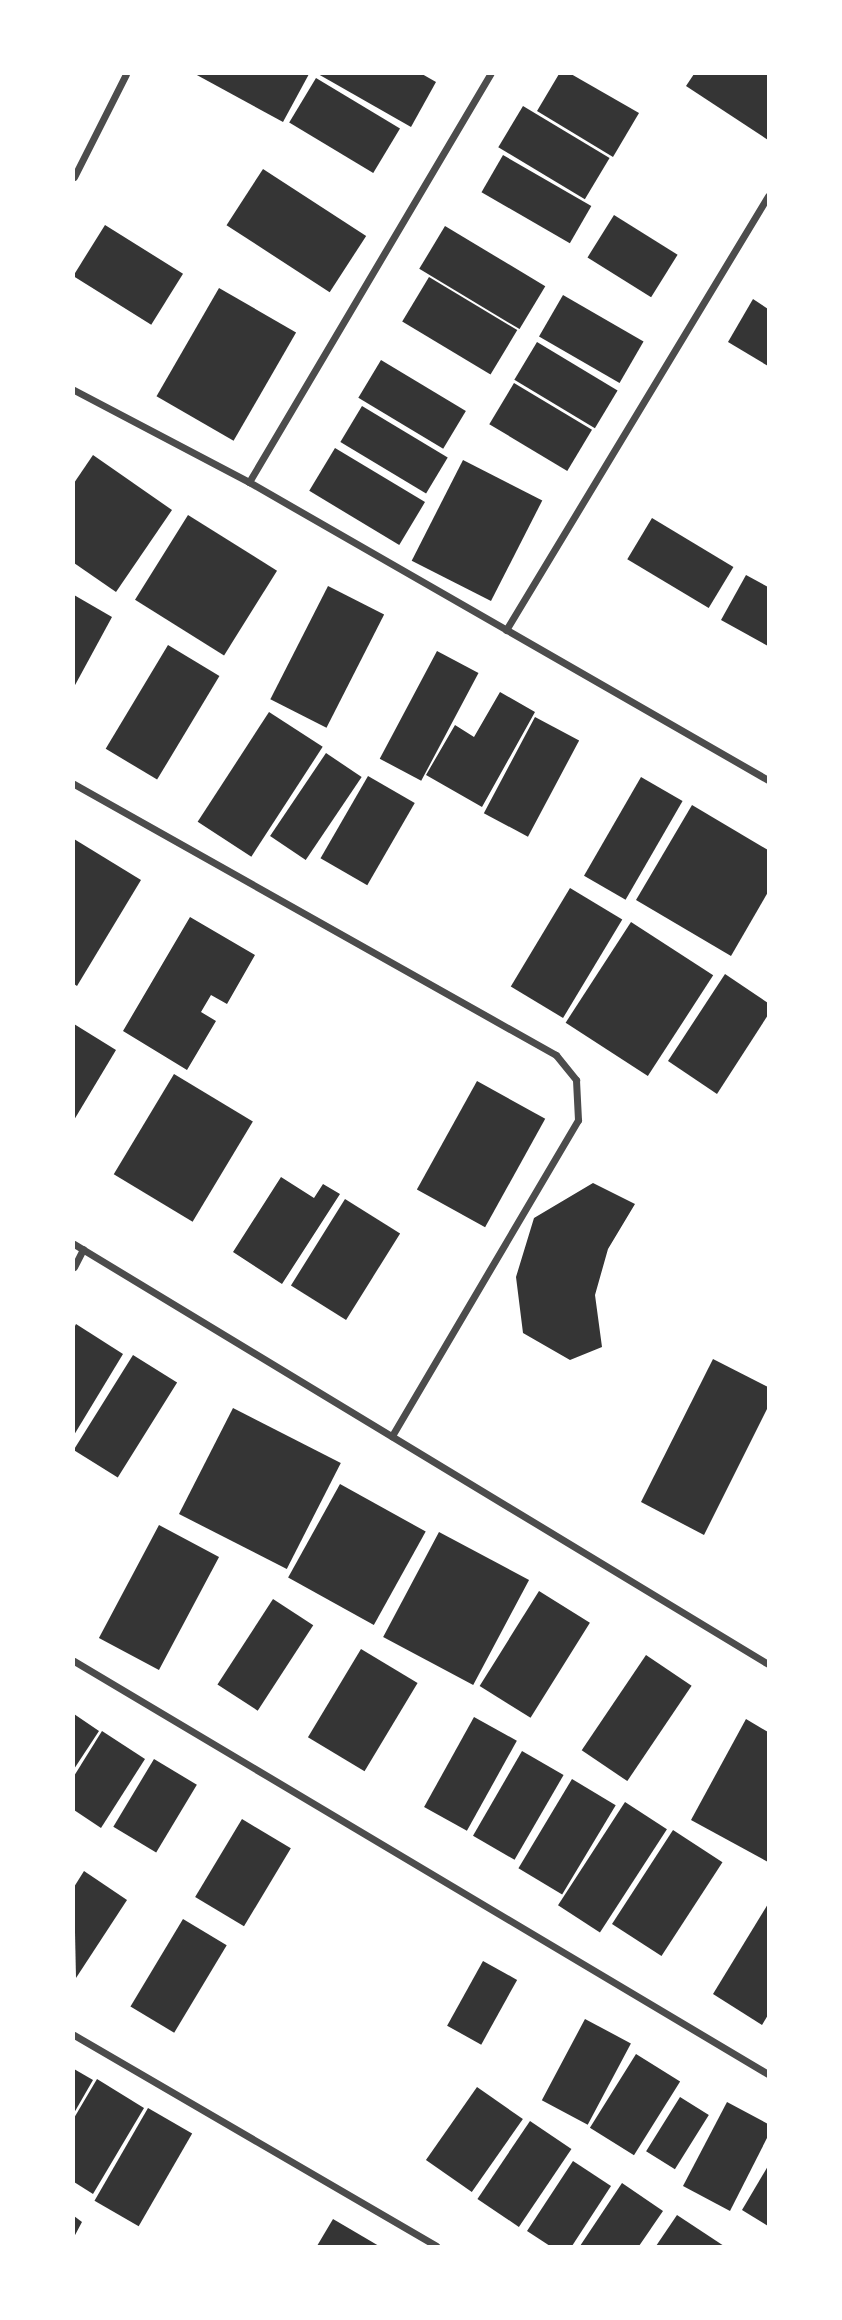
<!DOCTYPE html>
<style>
body{margin:0}
#map{position:relative;width:842px;height:2320px;overflow:hidden;background:#fff;font-family:Roboto,sans-serif}
div>[style]{position:absolute}
.building>*{inset:0;background:#353535;transform-origin:0 0}
.minor>*{height:7px;margin:-3.5px;padding:0 3.5px;transform-origin:3.5px;border-radius:3.5px;background:#4c4c4c}
span{translate:-50% -50%;white-space:nowrap;text-align:center;line-height:1.15;-webkit-text-stroke:5px #fff;paint-order:stroke}
.frame{position:absolute;inset:0;border:75px solid #fff;pointer-events:none}
</style>
<div id="map">
<div class="building">
<div style="clip-path:polygon(195px 74px,309px 74px,283px 122px)"></div>
<div style="clip-path:polygon(318px 74px,422px 74px,436px 82px,411px 127px)"></div>
<div style="clip-path:polygon(559px 74px,571px 74px,639px 113px,613px 157px,537px 111px)"></div>
<div style="clip-path:polygon(694px 74px,768px 75px,768px 140px,686px 86px)"></div>
<div style="left:316px;top:78px;width:98px;height:52px;rotate:31deg"></div>
<div style="left:523px;top:106px;width:101px;height:48px;rotate:31deg"></div>
<div style="left:503px;top:155px;width:102px;height:43px;rotate:30deg"></div>
<div style="left:263px;top:169px;width:123px;height:67px;rotate:33deg"></div>
<div style="left:614px;top:215px;width:75px;height:50px;rotate:32deg"></div>
<div style="left:105px;top:225px;width:92px;height:60px;rotate:32deg"></div>
<div style="left:445px;top:226px;width:117px;height:50px;rotate:31deg"></div>
<div style="left:429px;top:277px;width:103px;height:52px;rotate:31deg"></div>
<div style="left:219px;top:288px;width:89px;height:125px;rotate:30deg"></div>
<div style="left:563px;top:295px;width:93px;height:48px;rotate:30deg"></div>
<div style="clip-path:polygon(753px 299px,768px 309px,768px 366px,728px 342px)"></div>
<div style="left:537px;top:342px;width:94px;height:44px;rotate:31deg"></div>
<div style="left:381px;top:360px;width:99px;height:44px;rotate:31deg"></div>
<div style="left:514px;top:383px;width:91px;height:48px;rotate:31deg"></div>
<div style="left:362px;top:406px;width:100px;height:42px;rotate:31deg"></div>
<div style="left:335px;top:448px;width:105px;height:50px;rotate:31deg"></div>
<div style="clip-path:polygon(93px 455px,172px 510px,116px 592px,74px 563px,74px 483px)"></div>
<div style="left:463px;top:460px;width:89px;height:113px;rotate:27deg"></div>
<div style="left:188px;top:515px;width:105px;height:100px;rotate:32deg"></div>
<div style="left:652px;top:518px;width:95px;height:48px;rotate:31deg"></div>
<div style="clip-path:polygon(746px 575px,768px 587px,768px 646px,721px 620px)"></div>
<div style="left:328px;top:586px;width:63px;height:127px;rotate:27deg"></div>
<div style="clip-path:polygon(74px 595px,112px 617px,74px 687px)"></div>
<div style="left:168px;top:645px;width:60px;height:121px;rotate:31deg"></div>
<div style="left:437px;top:651px;width:47px;height:122px;rotate:28deg"></div>
<div style="clip-path:polygon(500px 692px,535px 712px,482px 807px,426px 775px,455px 725px,474px 737px)"></div>
<div style="left:269px;top:712px;width:64px;height:131px;rotate:33deg"></div>
<div style="left:535px;top:717px;width:50px;height:109px;rotate:28deg"></div>
<div style="left:326px;top:753px;width:43px;height:100px;rotate:34deg"></div>
<div style="left:368px;top:776px;width:54px;height:95px;rotate:30deg"></div>
<div style="left:641px;top:777px;width:48px;height:114px;rotate:30deg"></div>
<div style="clip-path:polygon(692px 805px,768px 850px,768px 892px,731px 956px,636px 900px)"></div>
<div style="clip-path:polygon(74px 839px,141px 880px,77px 986px,74px 984px)"></div>
<div style="left:570px;top:888px;width:61px;height:115px;rotate:31deg"></div>
<div style="clip-path:polygon(190px 917px,255px 955px,227px 1004px,211px 995px,201px 1012px,216px 1021px,187px 1070px,123px 1031px)"></div>
<div style="left:631px;top:922px;width:98px;height:120px;rotate:33deg"></div>
<div style="clip-path:polygon(725px 974px,768px 1003px,768px 1015px,717px 1094px,668px 1061px)"></div>
<div style="clip-path:polygon(74px 1024px,116px 1050px,74px 1120px)"></div>
<div style="left:174px;top:1074px;width:92px;height:117px;rotate:31deg"></div>
<div style="left:477px;top:1081px;width:78px;height:124px;rotate:29deg"></div>
<div style="clip-path:polygon(281px 1177px,314px 1198px,323px 1184px,340px 1194px,282px 1284px,233px 1252px)"></div>
<div style="clip-path:polygon(593px 1183px,635px 1204px,608px 1249px,595px 1295px,602px 1347px,570px 1360px,523px 1333px,516px 1277px,534px 1218px)"></div>
<div style="left:345px;top:1199px;width:65px;height:102px;rotate:32deg"></div>
<div style="clip-path:polygon(76px 1324px,123px 1354px,74px 1435px,74px 1328px)"></div>
<div style="left:133px;top:1355px;width:52px;height:112px;rotate:32deg"></div>
<div style="clip-path:polygon(713px 1359px,768px 1387px,768px 1407px,704px 1535px,641px 1502px)"></div>
<div style="left:233px;top:1408px;width:121px;height:119px;rotate:27deg"></div>
<div style="left:340px;top:1484px;width:98px;height:107px;rotate:29deg"></div>
<div style="left:159px;top:1525px;width:68px;height:128px;rotate:28deg"></div>
<div style="left:439px;top:1532px;width:102px;height:119px;rotate:28deg"></div>
<div style="left:539px;top:1591px;width:60px;height:112px;rotate:32deg"></div>
<div style="left:273px;top:1599px;width:48px;height:102px;rotate:33deg"></div>
<div style="left:361px;top:1649px;width:66px;height:103px;rotate:31deg"></div>
<div style="left:646px;top:1655px;width:55px;height:115px;rotate:34deg"></div>
<div style="clip-path:polygon(74px 1714px,99px 1731px,74px 1769px)"></div>
<div style="left:474px;top:1717px;width:49px;height:103px;rotate:29deg"></div>
<div style="clip-path:polygon(746px 1719px,768px 1732px,768px 1862px,691px 1820px)"></div>
<div style="clip-path:polygon(102px 1731px,145px 1759px,101px 1828px,74px 1810px,74px 1776px)"></div>
<div style="left:522px;top:1751px;width:48px;height:98px;rotate:30deg"></div>
<div style="left:154px;top:1759px;width:50px;height:79px;rotate:31deg"></div>
<div style="left:572px;top:1779px;width:51px;height:104px;rotate:31deg"></div>
<div style="left:625px;top:1802px;width:50px;height:123px;rotate:33deg"></div>
<div style="left:242px;top:1819px;width:57px;height:91px;rotate:31deg"></div>
<div style="left:673px;top:1830px;width:59px;height:112px;rotate:33deg"></div>
<div style="clip-path:polygon(84px 1871px,127px 1900px,76px 1978px,74px 1887px)"></div>
<div style="clip-path:polygon(768px 1904px,768px 2015px,762px 2025px,713px 1994px)"></div>
<div style="left:183px;top:1919px;width:51px;height:102px;rotate:31deg"></div>
<div style="left:483px;top:1961px;width:39px;height:74px;rotate:29deg"></div>
<div style="left:585px;top:2019px;width:52px;height:92px;rotate:28deg"></div>
<div style="left:636px;top:2054px;width:52px;height:87px;rotate:32deg"></div>
<div style="clip-path:polygon(74px 2069px,93px 2080px,74px 2113px)"></div>
<div style="clip-path:polygon(97px 2079px,144px 2108px,93px 2194px,74px 2182px,74px 2118px)"></div>
<div style="left:477px;top:2087px;width:56px;height:89px;rotate:35deg"></div>
<div style="left:680px;top:2097px;width:34px;height:64px;rotate:32deg"></div>
<div style="clip-path:polygon(727px 2102px,768px 2124px,768px 2136px,730px 2211px,683px 2186px)"></div>
<div style="left:148px;top:2108px;width:51px;height:107px;rotate:30deg"></div>
<div style="left:530px;top:2121px;width:50px;height:94px;rotate:34deg"></div>
<div style="clip-path:polygon(573px 2161px,611px 2186px,572px 2246px,550px 2246px,527px 2231px)"></div>
<div style="clip-path:polygon(768px 2166px,768px 2226px,742px 2210px)"></div>
<div style="clip-path:polygon(622px 2183px,663px 2211px,639px 2246px,580px 2246px)"></div>
<div style="clip-path:polygon(677px 2215px,724px 2246px,656px 2246px)"></div>
<div style="clip-path:polygon(74px 2216px,82px 2222px,74px 2237px)"></div>
<div style="clip-path:polygon(333px 2219px,379px 2246px,317px 2246px)"></div>
</div>
<div class="minor">
<div style="left:74px;top:177px;width:115px;rotate:-63.2deg"></div>
<div style="left:74px;top:390px;width:198px;rotate:27.7deg"></div>
<div style="left:249px;top:482px;width:598px;rotate:29.86deg"></div>
<div style="left:249px;top:482px;width:474px;rotate:-59.4deg"></div>
<div style="left:506px;top:630px;width:507px;rotate:-58.88deg"></div>
<div style="left:74px;top:784px;width:553px;rotate:29.35deg"></div>
<div style="left:556px;top:1055px;width:32px;rotate:51deg"></div>
<div style="left:576px;top:1080px;width:40px;rotate:87.1deg"></div>
<div style="left:578px;top:1120px;width:367px;rotate:120.5deg"></div>
<div style="left:74px;top:1244px;width:811px;rotate:31.18deg"></div>
<div style="left:74px;top:1267px;width:20px;rotate:-63deg"></div>
<div style="left:74px;top:1661px;width:808px;rotate:30.76deg"></div>
<div style="left:74px;top:2035px;width:419px;rotate:30.2deg"></div>
</div>
<div class="frame"></div>
</div>
